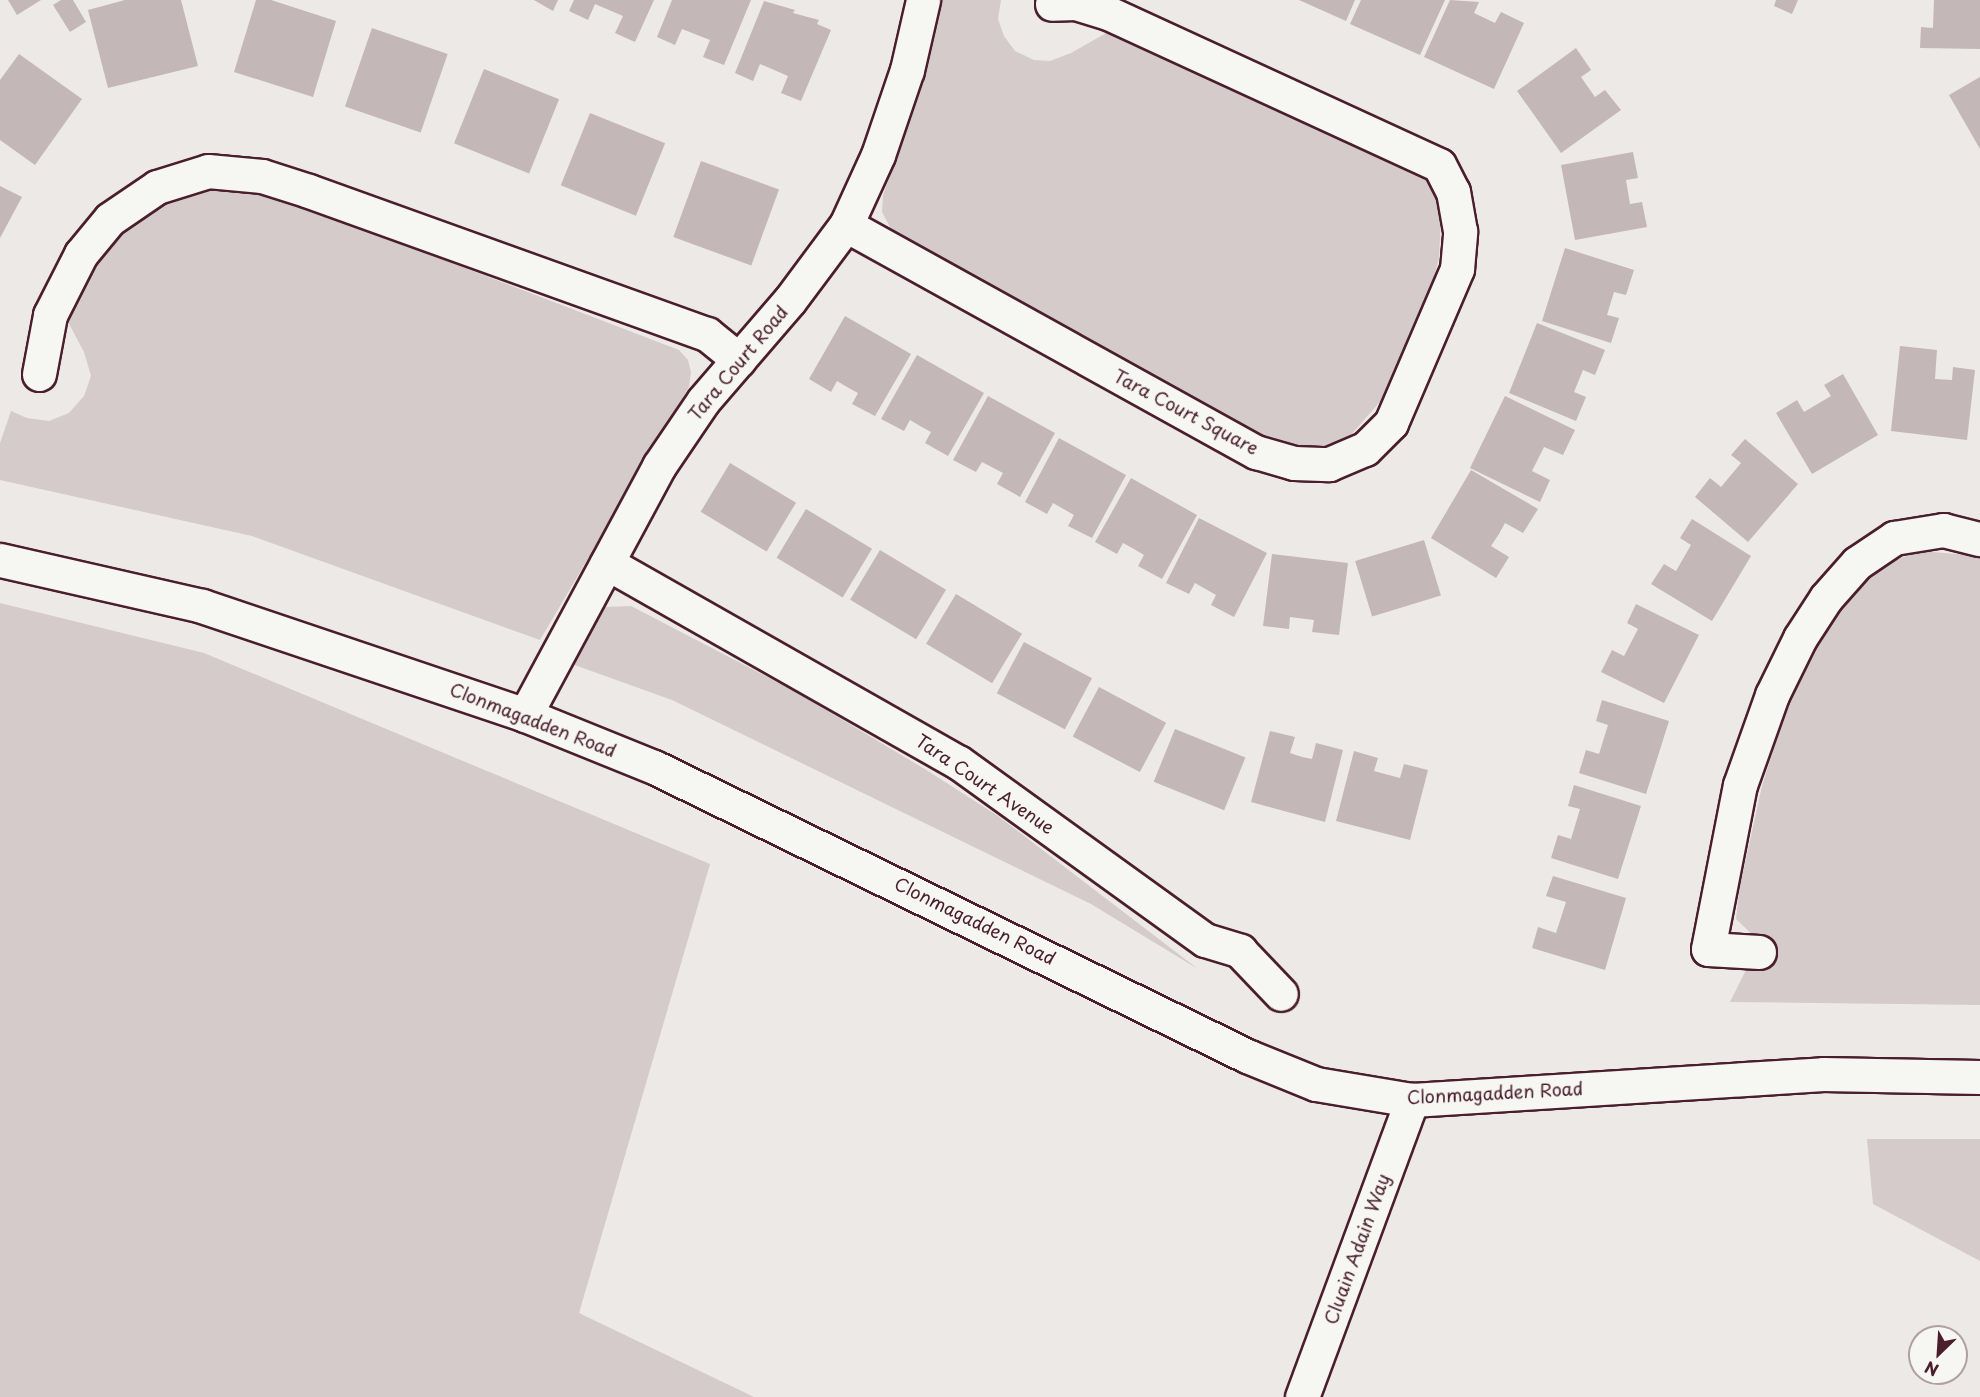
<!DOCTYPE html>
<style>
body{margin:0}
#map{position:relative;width:1980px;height:1397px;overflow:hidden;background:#ece9e6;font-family:"Playpen Sans",sans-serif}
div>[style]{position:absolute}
.green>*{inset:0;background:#d4cbca}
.building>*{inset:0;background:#c4b7b7;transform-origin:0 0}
.roads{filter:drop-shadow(2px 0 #4a1f2b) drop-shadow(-2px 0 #4a1f2b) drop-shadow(0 2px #4a1f2b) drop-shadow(0 -2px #4a1f2b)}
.street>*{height:33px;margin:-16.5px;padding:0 16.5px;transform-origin:16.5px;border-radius:16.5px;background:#f6f6f2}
.secondary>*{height:33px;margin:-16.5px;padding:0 16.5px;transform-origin:16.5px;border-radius:16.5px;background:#f6f6f2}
span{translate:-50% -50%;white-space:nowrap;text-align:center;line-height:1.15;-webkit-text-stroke:6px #f6f6f2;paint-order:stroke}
.street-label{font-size:18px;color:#4a1f2b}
.north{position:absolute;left:1908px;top:1325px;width:60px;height:60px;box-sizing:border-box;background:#f6f6f2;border:2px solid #b1a0a2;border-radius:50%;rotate:205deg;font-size:16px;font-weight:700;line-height:24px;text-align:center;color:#4a1f2b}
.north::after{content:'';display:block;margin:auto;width:21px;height:27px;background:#4a1f2b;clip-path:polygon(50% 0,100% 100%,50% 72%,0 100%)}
</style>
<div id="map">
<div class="green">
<div style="clip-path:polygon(941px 0,1001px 0,998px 19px,1004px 36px,1015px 51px,1034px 60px,1050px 61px,1071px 53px,1108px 32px,1424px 176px,1435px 191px,1441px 214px,1439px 258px,1429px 295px,1385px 396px,1350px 436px,1327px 448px,1297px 449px,1262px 437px,891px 229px,882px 212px,883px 195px,913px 112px)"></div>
<div style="clip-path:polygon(204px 189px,246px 191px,280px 197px,679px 350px,688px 360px,691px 372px,689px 387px,540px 640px,252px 536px,0 480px,0 443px,11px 411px,27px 418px,49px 421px,69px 413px,84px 396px,91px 376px,84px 352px,67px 320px,90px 270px,113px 236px,137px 216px,171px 198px)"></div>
<div style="clip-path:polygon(1920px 551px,1980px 556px,1980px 1005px,1730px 1002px,1760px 942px,1736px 919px,1740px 886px,1762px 786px,1790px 697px,1820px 637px,1857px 590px,1888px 563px)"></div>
<div style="clip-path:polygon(0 603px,204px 653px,710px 864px,579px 1313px,754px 1397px,0 1397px)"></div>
<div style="clip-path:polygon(631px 606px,796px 692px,928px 771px,998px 816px,1198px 969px,1091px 904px,672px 700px,569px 663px,593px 619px,606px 607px)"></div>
<div style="clip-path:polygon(1867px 1139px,1980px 1139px,1980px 1261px,1873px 1204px)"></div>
</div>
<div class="building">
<div style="clip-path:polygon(8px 0,41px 0,17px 15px)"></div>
<div style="clip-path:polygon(61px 0,73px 0,86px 22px,70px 32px,53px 5px)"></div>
<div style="clip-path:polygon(125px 0,181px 0,198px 66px,108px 88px,88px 10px)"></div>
<div style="clip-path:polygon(256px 0,271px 0,336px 21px,313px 97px,234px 72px)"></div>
<div style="clip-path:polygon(534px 0,558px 0,553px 11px)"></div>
<div style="clip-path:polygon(574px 0,654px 0,635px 42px,615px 33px,623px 16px,595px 4px,588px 20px,569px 11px)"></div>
<div style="clip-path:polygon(672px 0,751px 0,724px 65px,703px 57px,710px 40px,682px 29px,675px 45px,657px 37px)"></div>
<div style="clip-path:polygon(1299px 0,1355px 0,1346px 21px)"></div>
<div style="clip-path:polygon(1361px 0,1445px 0,1420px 55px,1350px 24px)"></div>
<div style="clip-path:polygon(1450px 0,1479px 2px,1474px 13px,1495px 23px,1501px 12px,1524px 23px,1494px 89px,1424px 57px)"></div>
<div style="clip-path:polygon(1776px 0,1798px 0,1792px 14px,1774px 6px)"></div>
<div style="clip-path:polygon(1934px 0,1980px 0,1980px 49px,1920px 48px,1921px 27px,1933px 28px)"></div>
<div style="clip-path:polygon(764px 1px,795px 10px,793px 13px,819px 20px,817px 24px,831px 30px,801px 101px,781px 93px,788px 76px,760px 64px,753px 81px,735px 73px)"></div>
<div style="left:372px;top:28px;width:80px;height:83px;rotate:19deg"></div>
<div style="clip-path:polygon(1576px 48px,1591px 70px,1581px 77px,1595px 97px,1605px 90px,1621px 110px,1561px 153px,1517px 91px)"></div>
<div style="clip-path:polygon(19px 54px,82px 99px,35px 165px,0 140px,0 80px)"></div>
<div style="left:484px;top:69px;width:81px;height:80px;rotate:22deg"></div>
<div style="clip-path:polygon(1980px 77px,1980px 149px,1949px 95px)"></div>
<div style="left:590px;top:113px;width:81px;height:78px;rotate:22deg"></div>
<div style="clip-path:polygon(1633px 152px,1638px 178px,1626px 180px,1630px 204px,1642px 202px,1647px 227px,1575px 240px,1561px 165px)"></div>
<div style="left:701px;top:161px;width:83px;height:81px;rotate:20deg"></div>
<div style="clip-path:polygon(0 186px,22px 197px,0 238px)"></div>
<div style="clip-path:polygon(1565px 248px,1634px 270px,1626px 295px,1614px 292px,1607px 315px,1619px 318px,1611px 343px,1542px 321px)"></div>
<div style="clip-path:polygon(845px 316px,911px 354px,875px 416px,852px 404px,858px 393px,847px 387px,837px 381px,831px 392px,809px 379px)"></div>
<div style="clip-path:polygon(1537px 323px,1605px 350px,1595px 375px,1583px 370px,1574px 392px,1586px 397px,1576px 421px,1509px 393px)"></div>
<div style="clip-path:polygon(1900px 346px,1937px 350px,1935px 379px,1952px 380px,1953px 367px,1975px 370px,1967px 440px,1891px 431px)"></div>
<div style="clip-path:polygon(917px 355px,984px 393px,948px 456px,925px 443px,931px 432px,920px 426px,910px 420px,904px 431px,881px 419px)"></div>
<div style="clip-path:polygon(1843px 374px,1878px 435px,1812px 474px,1776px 413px,1797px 400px,1804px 412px,1831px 396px,1824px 385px)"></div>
<div style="clip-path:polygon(988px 396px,1055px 433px,1020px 497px,997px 484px,1003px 473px,982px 462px,976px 472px,953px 460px)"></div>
<div style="clip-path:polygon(1505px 396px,1575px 430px,1563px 455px,1544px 447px,1532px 471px,1550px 480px,1540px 502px,1470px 468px)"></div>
<div style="clip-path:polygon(1059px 438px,1126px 475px,1092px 538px,1068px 526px,1074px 515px,1053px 503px,1047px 514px,1025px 502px)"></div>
<div style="clip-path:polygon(1745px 439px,1798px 484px,1748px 542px,1695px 497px,1710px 478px,1721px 487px,1741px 463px,1731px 455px)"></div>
<div style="left:730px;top:463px;width:77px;height:57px;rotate:31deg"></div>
<div style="clip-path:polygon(1471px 470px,1538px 509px,1523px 533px,1505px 523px,1499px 534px,1491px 546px,1509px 557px,1496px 578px,1431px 538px)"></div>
<div style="clip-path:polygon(1131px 478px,1197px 515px,1162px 579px,1138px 566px,1144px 555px,1134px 549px,1123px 543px,1117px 554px,1095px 542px)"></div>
<div style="left:806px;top:509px;width:77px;height:57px;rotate:31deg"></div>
<div style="clip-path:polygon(1199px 518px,1267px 553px,1234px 617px,1211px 605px,1216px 595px,1195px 583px,1189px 594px,1166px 583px)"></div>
<div style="clip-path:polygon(1692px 519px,1751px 556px,1712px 621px,1651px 584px,1664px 564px,1676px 571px,1691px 545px,1680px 538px)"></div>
<div style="left:1424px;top:540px;width:58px;height:72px;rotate:73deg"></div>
<div style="left:880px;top:550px;width:77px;height:58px;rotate:31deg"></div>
<div style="clip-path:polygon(1272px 554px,1348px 563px,1339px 635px,1312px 632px,1314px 620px,1290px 617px,1289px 629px,1263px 626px)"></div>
<div style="left:956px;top:594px;width:77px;height:58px;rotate:31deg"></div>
<div style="clip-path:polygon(1636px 604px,1699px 635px,1664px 703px,1601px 672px,1612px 650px,1624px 656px,1638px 629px,1627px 623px)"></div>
<div style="left:1024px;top:642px;width:77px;height:58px;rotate:28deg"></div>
<div style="left:1099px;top:687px;width:76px;height:56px;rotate:28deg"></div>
<div style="clip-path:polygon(1602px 700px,1669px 721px,1646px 794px,1579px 773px,1586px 750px,1599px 754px,1608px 725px,1596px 721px)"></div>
<div style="left:1175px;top:729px;width:76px;height:57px;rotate:22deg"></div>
<div style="clip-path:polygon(1270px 731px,1295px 737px,1290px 753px,1302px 757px,1312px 759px,1316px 743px,1343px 750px,1325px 822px,1251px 802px)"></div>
<div style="clip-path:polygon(1354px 751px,1378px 758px,1374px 771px,1400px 778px,1404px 764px,1428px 770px,1410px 840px,1336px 821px)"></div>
<div style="clip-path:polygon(1574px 785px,1641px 806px,1618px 879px,1551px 858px,1558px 835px,1571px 839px,1580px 809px,1568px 806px)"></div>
<div style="clip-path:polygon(1553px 876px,1626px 898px,1605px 970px,1532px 948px,1538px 927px,1556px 933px,1566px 902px,1546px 896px)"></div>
</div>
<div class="roads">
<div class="street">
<div style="left:846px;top:225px;width:469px;rotate:29deg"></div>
<div style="left:1256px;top:452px;width:40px;rotate:16deg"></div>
<div style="left:1294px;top:463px;width:35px;rotate:2deg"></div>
<div style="left:1329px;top:464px;width:39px;rotate:-23deg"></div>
<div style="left:1365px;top:449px;width:37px;rotate:-45deg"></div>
<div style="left:1391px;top:423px;width:168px;rotate:-66.8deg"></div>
<div style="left:1457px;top:269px;width:38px;rotate:-85deg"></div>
<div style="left:1460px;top:231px;width:40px;rotate:-100deg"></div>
<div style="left:1453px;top:192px;width:30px;rotate:-117deg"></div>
<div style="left:1439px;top:165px;width:364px;rotate:-155.3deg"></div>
<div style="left:1108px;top:13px;width:34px;rotate:-163deg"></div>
<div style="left:1076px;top:3px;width:24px;rotate:178deg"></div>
<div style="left:39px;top:374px;width:60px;rotate:-79.4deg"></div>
<div style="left:50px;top:315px;width:68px;rotate:-63.1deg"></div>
<div style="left:81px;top:254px;width:45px;rotate:-50.4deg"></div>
<div style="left:110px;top:219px;width:57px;rotate:-34.2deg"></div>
<div style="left:157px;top:187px;width:53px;rotate:-17.4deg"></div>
<div style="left:208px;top:171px;width:54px;rotate:5.3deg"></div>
<div style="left:262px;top:176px;width:49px;rotate:17.7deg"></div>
<div style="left:309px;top:191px;width:423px;rotate:19.8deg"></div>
<div style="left:707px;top:334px;width:41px;rotate:39.1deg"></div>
<div style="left:607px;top:563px;width:403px;rotate:29.6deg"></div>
<div style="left:958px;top:762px;width:304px;rotate:35.8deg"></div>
<div style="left:1205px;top:940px;width:37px;rotate:17deg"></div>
<div style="left:1240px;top:951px;width:59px;rotate:46.4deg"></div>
<div style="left:525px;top:715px;width:283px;rotate:-61.7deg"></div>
<div style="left:659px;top:466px;width:78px;rotate:-55.9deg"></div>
<div style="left:703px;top:401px;width:133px;rotate:-49.3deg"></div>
<div style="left:790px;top:300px;width:94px;rotate:-53.3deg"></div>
<div style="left:846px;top:225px;width:77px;rotate:-65.4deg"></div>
<div style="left:878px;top:155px;width:90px;rotate:-71.2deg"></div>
<div style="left:907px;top:70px;width:72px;rotate:-77.1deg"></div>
<div style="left:1759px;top:952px;width:51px;rotate:-176.6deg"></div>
<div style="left:1708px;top:949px;width:167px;rotate:-79deg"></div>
<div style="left:1740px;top:785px;width:96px;rotate:-70.4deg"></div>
<div style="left:1772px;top:695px;width:64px;rotate:-63.8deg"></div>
<div style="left:1800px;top:638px;width:48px;rotate:-57deg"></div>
<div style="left:1826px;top:598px;width:47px;rotate:-48.5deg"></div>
<div style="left:1857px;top:563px;width:45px;rotate:-34deg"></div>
<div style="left:1894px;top:538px;width:50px;rotate:-9.3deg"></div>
<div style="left:1943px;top:530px;width:38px;rotate:14deg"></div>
<div style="left:1302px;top:1397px;width:317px;rotate:-69.7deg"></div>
</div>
<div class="secondary">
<div style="left:0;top:560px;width:207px;rotate:12.8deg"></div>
<div style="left:202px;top:606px;width:341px;rotate:18.6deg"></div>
<div style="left:525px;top:715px;width:139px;rotate:22deg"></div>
<div style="left:654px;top:767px;width:660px;rotate:25.98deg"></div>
<div style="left:1247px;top:1056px;width:74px;rotate:22.1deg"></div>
<div style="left:1316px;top:1084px;width:97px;rotate:9.5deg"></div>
<div style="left:1412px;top:1100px;width:412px;rotate:-3.6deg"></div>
<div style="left:1823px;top:1074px;width:157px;rotate:1.1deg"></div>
</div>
</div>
<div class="street-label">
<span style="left:738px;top:363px;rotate:-50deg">Tara Court Road</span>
<span style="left:1186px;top:412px;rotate:28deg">Tara Court Square</span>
<span style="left:533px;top:720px;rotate:21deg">Clonmagadden Road</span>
<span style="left:985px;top:784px;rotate:34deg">Tara Court Avenue</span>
<span style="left:975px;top:921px;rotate:26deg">Clonmagadden Road</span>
<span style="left:1495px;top:1093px;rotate:-3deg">Clonmagadden Road</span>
<span style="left:1357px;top:1249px;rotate:-70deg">Cluain Adain Way</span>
</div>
<div class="north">N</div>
</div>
